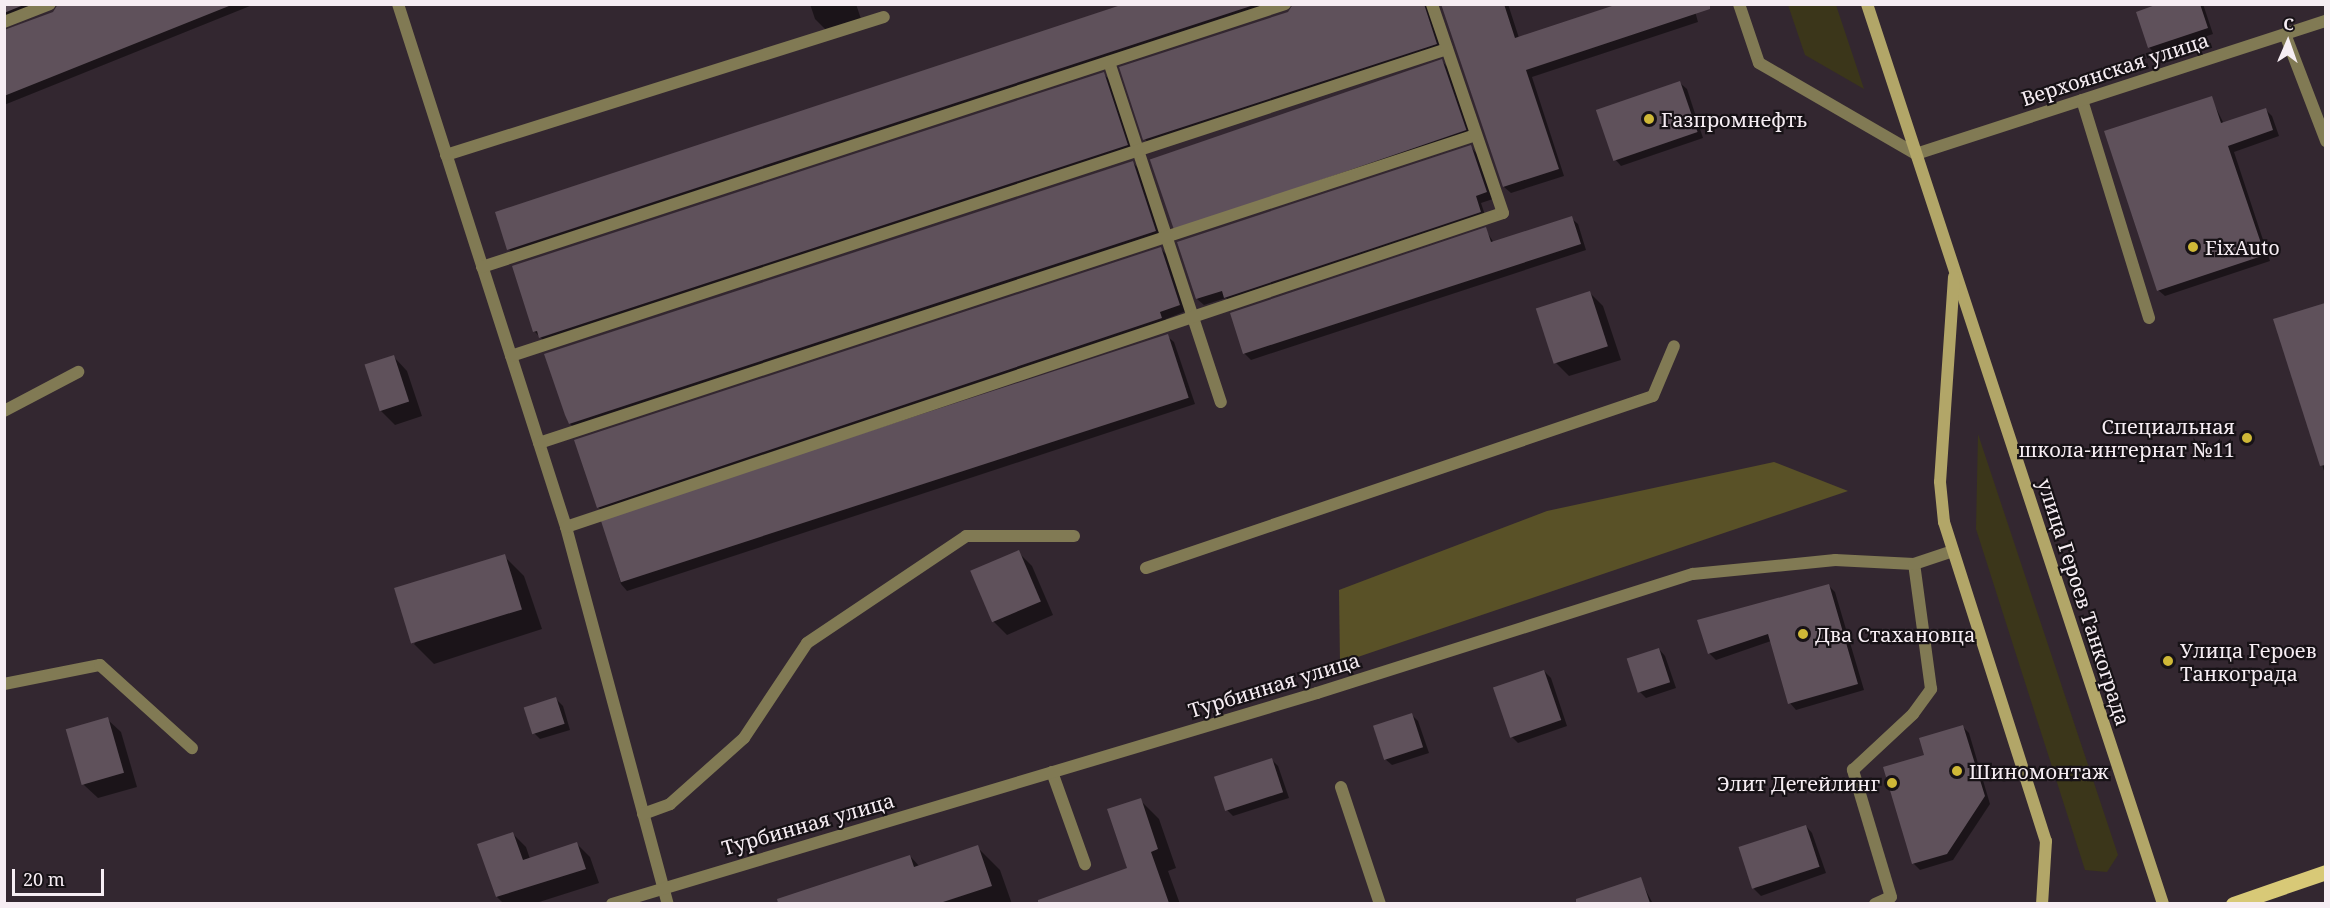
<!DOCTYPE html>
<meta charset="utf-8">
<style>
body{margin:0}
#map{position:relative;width:2330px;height:908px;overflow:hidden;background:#332730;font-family:"Noto Serif",serif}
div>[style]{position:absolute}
.green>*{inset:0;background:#3b361a}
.forest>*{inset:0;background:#595127}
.shadow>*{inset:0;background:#0007}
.building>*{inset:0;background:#5f515b;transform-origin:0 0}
.lane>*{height:12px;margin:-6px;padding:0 6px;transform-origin:6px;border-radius:6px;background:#817a54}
.street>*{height:12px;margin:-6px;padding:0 6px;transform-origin:6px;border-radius:6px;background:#817a54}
.secondary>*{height:12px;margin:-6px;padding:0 6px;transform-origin:6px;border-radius:6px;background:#b2a668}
.primary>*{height:15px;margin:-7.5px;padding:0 7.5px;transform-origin:7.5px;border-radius:7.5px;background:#d8c977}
.dots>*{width:16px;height:16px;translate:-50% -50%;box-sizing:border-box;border:3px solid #171216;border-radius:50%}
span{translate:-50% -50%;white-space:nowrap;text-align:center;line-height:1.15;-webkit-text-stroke:4.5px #171216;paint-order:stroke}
.street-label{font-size:20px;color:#f6edf3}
.poi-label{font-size:20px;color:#f6edf3}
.left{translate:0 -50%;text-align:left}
.right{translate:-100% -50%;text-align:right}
.frame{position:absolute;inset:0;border:6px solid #f6edf3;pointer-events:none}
.north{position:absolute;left:2258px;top:12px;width:60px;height:60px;-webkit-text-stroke:4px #171216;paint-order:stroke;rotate:2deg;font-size:16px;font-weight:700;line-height:24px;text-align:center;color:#f6edf3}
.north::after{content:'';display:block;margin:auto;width:21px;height:27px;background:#f6edf3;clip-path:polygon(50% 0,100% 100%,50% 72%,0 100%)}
.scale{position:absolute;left:12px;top:869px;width:92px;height:27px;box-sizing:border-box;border:3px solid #f6edf3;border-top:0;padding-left:8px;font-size:18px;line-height:21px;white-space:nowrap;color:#f6edf3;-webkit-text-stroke:4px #171216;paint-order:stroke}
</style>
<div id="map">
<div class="green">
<div style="clip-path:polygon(1788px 5px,1836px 5px,1864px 89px,1805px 55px)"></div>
<div style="clip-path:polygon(1978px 434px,2118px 855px,2107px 872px,2085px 870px,1976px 529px)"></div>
</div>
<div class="forest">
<div style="clip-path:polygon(1774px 462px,1848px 491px,1340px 663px,1339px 590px,1547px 511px)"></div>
</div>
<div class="shadow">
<div style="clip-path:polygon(4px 4px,52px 4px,7px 21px,4px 28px)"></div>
<div style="clip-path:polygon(60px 4px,255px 4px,4px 105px,4px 30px,54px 13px)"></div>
<div style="clip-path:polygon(810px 4px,856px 4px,862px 22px,828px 32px,815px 19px)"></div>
<div style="clip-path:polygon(1128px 4px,1285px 4px,515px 256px,509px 249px)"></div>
<div style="clip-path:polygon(1293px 4px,1434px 4px,1442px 50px,1151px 146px,1145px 139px,1289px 13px)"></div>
<div style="clip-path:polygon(1442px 4px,1508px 4px,1519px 38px,1693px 4px,1698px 22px,1532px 77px,1564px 176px,1511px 193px,1504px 187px)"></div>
<div style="clip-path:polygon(2163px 4px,2203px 4px,2213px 34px,2155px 54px,2149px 47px)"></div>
<div style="clip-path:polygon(1442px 61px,1448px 68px,1472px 136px,1180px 232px,1173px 225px)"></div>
<div style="clip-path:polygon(1103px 74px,1110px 80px,1133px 152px,547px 344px,534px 331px)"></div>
<div style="clip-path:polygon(1680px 83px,1687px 89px,1703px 138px,1621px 166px,1615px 159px)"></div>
<div style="clip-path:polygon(2211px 98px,2224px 124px,2265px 109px,2272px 116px,2279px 136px,2234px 152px,2270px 261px,2165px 296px,2158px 290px)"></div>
<div style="clip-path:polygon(1471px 147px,1477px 154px,1493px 199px,1481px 203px,1486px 218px,1232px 303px,1226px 298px,1204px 305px,1197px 299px)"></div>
<div style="clip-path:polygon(1132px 162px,1139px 169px,1162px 238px,577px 430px,570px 424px,546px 355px)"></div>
<div style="clip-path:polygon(1571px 218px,1578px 224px,1586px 250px,1251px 360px,1244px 353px,1485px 229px,1494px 243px)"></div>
<div style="clip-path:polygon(1161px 249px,1167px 255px,1186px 311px,1166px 319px,1168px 325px,605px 514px,598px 507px)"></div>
<div style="clip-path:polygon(1589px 292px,1603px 306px,1621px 360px,1569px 376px,1556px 363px)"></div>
<div style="clip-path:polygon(2326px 304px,2326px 477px,2275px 320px)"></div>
<div style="clip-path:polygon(1167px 336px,1174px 342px,1195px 404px,627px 591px,621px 584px,604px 525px)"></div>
<div style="clip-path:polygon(394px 357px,407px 371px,422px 416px,395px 425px,381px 411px)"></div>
<div style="clip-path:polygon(1018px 552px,1032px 566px,1053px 615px,1007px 635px,993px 621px)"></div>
<div style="clip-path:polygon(504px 556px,524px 576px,542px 629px,434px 664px,414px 644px)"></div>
<div style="clip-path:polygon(1829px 586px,1835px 592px,1864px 690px,1796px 710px,1790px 703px,1771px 641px,1716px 660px,1709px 653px,1699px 621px)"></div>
<div style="clip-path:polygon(1659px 649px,1665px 656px,1676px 688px,1646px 698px,1639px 691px)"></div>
<div style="clip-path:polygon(1544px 671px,1551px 678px,1567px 726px,1518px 743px,1511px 736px)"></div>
<div style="clip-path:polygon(556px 699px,563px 706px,570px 730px,540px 739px,534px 733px,526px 708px)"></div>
<div style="clip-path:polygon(1412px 715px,1418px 721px,1429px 753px,1392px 765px,1385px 759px,1375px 727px)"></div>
<div style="clip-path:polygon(107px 719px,121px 732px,137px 787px,98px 798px,84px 785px)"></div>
<div style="clip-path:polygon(1962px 726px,1969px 733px,1990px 804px,1953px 860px,1920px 870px,1913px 863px,1926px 756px)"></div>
<div style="clip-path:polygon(1272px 760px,1278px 766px,1289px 798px,1233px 816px,1227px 810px)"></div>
<div style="clip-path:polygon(1140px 800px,1159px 819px,1176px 868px,1168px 871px,1180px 904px,1032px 904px,1129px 869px)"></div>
<div style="clip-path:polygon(1806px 826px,1812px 833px,1826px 873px,1761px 896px,1754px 889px)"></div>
<div style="clip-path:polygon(512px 833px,526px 847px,530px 859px,576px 843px,590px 857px,599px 883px,533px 904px,504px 904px,497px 897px)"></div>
<div style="clip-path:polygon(977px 847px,1000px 870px,1012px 904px,801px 904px,798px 894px,910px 856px,920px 867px)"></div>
<div style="clip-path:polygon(1640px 879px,1653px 904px,1583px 904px,1582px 898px)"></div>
</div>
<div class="building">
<div style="clip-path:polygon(4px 4px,26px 4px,4px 13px)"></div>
<div style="clip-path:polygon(58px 4px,229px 4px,229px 6px,4px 96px,4px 30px,53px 12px)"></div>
<div style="clip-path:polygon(1124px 4px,1257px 4px,507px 250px,495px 212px)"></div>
<div style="clip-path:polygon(1293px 4px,1424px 4px,1437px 44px,1143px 140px,1119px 67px,1288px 12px)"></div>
<div style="clip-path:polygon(1441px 4px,1504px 4px,1515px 38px,1618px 4px,1710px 4px,1710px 9px,1526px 70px,1559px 169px,1503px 187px)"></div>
<div style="clip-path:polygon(2158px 4px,2200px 4px,2208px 28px,2148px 48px,2136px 12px)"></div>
<div style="left:1442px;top:59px;width:75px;height:309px;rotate:71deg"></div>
<div style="clip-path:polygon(1104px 72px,1128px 145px,539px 338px,537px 331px,533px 332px,512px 266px)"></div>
<div style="left:1680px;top:81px;width:54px;height:89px;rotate:71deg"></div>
<div style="clip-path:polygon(2212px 96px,2221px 123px,2266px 108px,2273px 130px,2228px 146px,2265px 255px,2157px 291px,2104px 131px)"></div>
<div style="clip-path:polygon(1471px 145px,1487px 192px,1476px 196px,1481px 212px,1224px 298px,1222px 291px,1196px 299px,1177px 242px)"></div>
<div style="clip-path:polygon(1133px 161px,1156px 231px,569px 424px,565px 415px,544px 354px)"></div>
<div style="clip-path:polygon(1572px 216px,1581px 244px,1243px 354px,1230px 313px,1486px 227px,1491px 242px)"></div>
<div style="clip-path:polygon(1161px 247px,1180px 305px,1160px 312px,1162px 318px,597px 508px,574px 440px)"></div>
<div style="left:1590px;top:291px;width:58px;height:57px;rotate:72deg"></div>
<div style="clip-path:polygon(2325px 303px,2325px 465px,2320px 466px,2273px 319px)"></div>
<div style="left:1168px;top:334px;width:67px;height:597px;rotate:72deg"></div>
<div style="left:394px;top:355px;width:49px;height:31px;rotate:72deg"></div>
<div style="left:1019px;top:550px;width:56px;height:53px;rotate:67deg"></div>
<div style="left:505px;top:554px;width:58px;height:116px;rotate:73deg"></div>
<div style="clip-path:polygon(1829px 584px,1858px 684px,1788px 704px,1768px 634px,1708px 654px,1697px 620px)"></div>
<div style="left:1659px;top:648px;width:36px;height:34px;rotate:72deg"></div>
<div style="left:1544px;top:670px;width:53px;height:54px;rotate:71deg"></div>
<div style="left:556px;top:697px;width:28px;height:34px;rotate:72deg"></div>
<div style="left:1412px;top:713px;width:36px;height:41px;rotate:72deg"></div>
<div style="left:108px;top:717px;width:58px;height:44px;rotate:74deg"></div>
<div style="clip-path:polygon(1963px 725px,1985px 796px,1947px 854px,1912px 864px,1883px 767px,1924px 755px,1919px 738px)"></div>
<div style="left:1272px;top:758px;width:36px;height:61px;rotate:72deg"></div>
<div style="clip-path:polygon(1141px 798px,1158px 849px,1151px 852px,1169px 903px,1038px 903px,1038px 900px,1127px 868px,1107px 809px)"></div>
<div style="left:1806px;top:825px;width:44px;height:71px;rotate:72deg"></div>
<div style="clip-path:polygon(513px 832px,523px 860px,577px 842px,586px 869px,496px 897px,477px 844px)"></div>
<div style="clip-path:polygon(978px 845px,992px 886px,940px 903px,778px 903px,777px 899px,910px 855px,914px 867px)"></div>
<div style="clip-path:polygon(1641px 877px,1650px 903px,1576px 903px,1576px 899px)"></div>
</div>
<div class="lane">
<div style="left:398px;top:4px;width:549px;rotate:72.19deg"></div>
<div style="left:566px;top:527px;width:391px;rotate:74.9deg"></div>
<div style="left:1739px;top:4px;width:62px;rotate:71.3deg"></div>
<div style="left:1759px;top:63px;width:181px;rotate:30.1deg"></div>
<div style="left:4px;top:22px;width:49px;rotate:-21.4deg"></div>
<div style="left:2285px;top:34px;width:115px;rotate:69deg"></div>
<div style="left:1109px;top:62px;width:358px;rotate:71.8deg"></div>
<div style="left:2082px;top:100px;width:228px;rotate:72.9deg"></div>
<div style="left:446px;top:155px;width:459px;rotate:-17.5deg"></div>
<div style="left:482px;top:267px;width:845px;rotate:-18.13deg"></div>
<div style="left:511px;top:356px;width:985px;rotate:-18.16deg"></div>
<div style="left:4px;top:411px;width:84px;rotate:-27.8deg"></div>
<div style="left:539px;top:443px;width:986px;rotate:-18.2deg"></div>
<div style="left:566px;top:527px;width:988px;rotate:-18.53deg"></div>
<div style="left:1503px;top:213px;width:221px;rotate:-108.8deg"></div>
<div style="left:1146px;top:568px;width:535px;rotate:-18.74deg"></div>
<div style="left:1653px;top:396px;width:54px;rotate:-67.2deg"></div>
<div style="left:4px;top:684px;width:98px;rotate:-11.2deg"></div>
<div style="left:100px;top:665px;width:124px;rotate:42.1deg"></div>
<div style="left:1052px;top:772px;width:98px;rotate:70.3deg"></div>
<div style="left:643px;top:814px;width:29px;rotate:-20deg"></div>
<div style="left:670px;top:804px;width:99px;rotate:-41.7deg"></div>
<div style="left:744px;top:738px;width:114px;rotate:-56.4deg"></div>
<div style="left:807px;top:643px;width:192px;rotate:-33.9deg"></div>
<div style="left:966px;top:536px;width:108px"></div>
<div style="left:1875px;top:904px;width:17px;rotate:-24deg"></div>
<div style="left:1891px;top:897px;width:133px;rotate:-106.7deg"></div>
<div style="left:1853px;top:770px;width:82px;rotate:-43deg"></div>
<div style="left:1913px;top:714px;width:31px;rotate:-54deg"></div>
<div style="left:1931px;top:689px;width:126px;rotate:-97.7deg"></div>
</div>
<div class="street">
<div style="left:1916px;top:154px;width:431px;rotate:-18deg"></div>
<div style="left:1341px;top:787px;width:123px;rotate:71.6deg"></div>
<div style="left:612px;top:904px;width:736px;rotate:-16.66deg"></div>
<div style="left:1317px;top:693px;width:394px;rotate:-17.6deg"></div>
<div style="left:1693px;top:574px;width:143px;rotate:-5.6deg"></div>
<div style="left:1835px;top:560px;width:79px;rotate:2.9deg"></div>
<div style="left:1914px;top:564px;width:41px;rotate:-18.4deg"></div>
</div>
<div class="secondary">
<div style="left:1867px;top:4px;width:947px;rotate:71.79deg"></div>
<div style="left:1954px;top:277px;width:205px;rotate:93.9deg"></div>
<div style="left:1940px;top:482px;width:40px;rotate:84.3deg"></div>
<div style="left:1944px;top:522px;width:335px;rotate:72.3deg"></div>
<div style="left:2046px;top:841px;width:63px;rotate:93.6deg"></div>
</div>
<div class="primary">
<div style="left:2233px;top:904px;width:98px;rotate:-19deg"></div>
</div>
<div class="dots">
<div style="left:1649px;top:119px;background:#cfb837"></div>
<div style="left:2193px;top:247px;background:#cfb837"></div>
<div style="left:2247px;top:438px;background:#cfb837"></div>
<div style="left:1803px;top:634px;background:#cfb837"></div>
<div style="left:2168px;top:661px;background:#cfb837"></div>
<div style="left:1957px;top:771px;background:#cfb837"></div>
<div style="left:1892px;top:783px;background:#cfb837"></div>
</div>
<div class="street-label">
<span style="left:2115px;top:69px;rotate:-18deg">Верхоянская улица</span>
<span style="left:2084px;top:602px;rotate:72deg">улица Героев Танкограда</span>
<span style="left:1274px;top:685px;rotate:-17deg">Турбинная улица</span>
<span style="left:808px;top:824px;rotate:-16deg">Турбинная улица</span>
</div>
<div class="poi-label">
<span class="left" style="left:1661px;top:119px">Газпромнефть</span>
<span class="left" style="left:2205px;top:247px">FixAuto</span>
<span class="right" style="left:2235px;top:438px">Специальная<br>школа-интернат №11</span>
<span class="left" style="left:1815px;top:634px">Два Стахановца</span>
<span class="left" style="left:2180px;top:662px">Улица Героев<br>Танкограда</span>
<span class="left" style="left:1969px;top:771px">Шиномонтаж</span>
<span class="right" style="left:1880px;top:783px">Элит Детейлинг</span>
</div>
<div class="frame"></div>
<div class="north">С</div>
<div class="scale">20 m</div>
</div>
